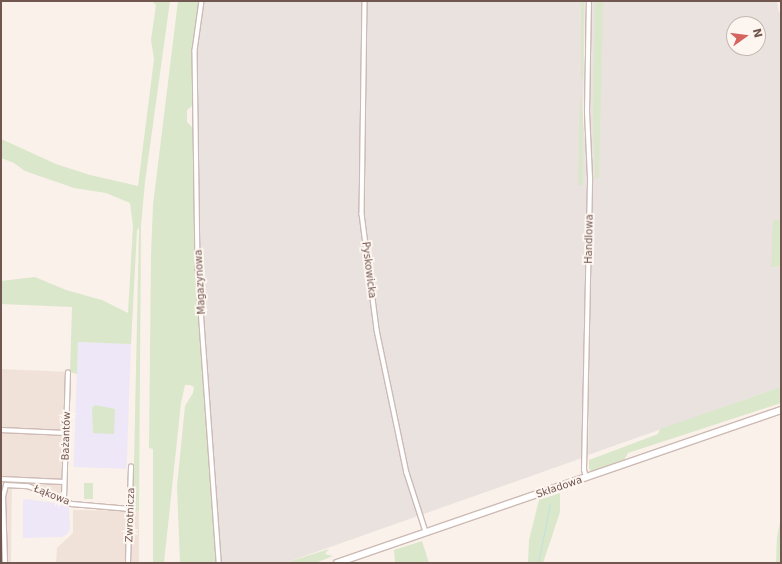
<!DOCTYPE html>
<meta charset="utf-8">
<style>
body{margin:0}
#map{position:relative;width:782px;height:564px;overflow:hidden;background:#faf1ea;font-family:"DejaVu Sans",sans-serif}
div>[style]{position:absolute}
.residential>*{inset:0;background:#f1e2d9}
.industrial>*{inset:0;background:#eae2df}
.education>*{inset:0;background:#eee7f7;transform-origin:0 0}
.green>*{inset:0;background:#dae7ca;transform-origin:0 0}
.stream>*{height:1px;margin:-0.5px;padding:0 0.5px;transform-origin:0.5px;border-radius:0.5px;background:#c0e2e1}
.roads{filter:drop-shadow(1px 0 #cdbab4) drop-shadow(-1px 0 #cdbab4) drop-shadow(0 1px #cdbab4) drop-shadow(0 -1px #cdbab4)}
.street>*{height:3.5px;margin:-1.75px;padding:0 1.75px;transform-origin:1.75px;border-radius:1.75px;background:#fff}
.secondary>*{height:5.5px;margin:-2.75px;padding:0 2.75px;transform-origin:2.75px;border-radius:2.75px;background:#fff}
span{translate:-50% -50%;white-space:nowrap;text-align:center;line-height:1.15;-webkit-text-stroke:4px #fdf6f0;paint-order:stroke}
.street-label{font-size:10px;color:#725650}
.frame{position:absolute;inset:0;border:2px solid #725650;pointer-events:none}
.north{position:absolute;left:726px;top:16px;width:40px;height:40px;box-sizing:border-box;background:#fdf6f0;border:1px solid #c5b6b0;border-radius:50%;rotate:76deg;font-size:11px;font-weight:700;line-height:16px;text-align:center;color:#725650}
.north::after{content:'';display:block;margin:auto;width:14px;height:18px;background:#d5645e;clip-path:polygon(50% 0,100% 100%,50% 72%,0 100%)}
</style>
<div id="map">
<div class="residential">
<div style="clip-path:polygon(1px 369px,70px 372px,66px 499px,35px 487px,12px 484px,11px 563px,1px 563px)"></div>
<div style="clip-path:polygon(73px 510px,139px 511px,139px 563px,56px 563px,57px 548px,73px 533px)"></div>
</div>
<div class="industrial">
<div style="clip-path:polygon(204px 1px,585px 1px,583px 120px,588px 167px,582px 458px,285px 563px,221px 563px,200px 289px,196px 49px)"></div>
<div style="clip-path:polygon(evenodd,590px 1px,777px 1px,779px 12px,781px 12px,781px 220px,778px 220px,772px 268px,781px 266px,781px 387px,588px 455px,592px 164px,589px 81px,590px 1px,734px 24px,758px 24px,758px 48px,734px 48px,734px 24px)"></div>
</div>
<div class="education">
<div style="left:78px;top:342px;width:53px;height:125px;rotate:2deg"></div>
<div style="clip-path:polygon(26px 499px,69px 505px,70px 529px,67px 534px,62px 537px,23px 538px,23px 500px)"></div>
</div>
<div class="green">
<div style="clip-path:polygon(152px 1px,170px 1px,145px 182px,141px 225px,139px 511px,133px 511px,139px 228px,137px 230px,131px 344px,78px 342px,77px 374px,70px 372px,72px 307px,1px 304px,1px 281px,35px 277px,66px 290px,102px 300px,128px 313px,133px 226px,130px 203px,106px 193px,74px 188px,25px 171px,14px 163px,1px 158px,1px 139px,56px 164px,90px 175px,138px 186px,154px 59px,151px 40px,156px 5px)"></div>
<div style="clip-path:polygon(178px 1px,200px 1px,193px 61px,193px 105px,187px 110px,187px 122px,194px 129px,199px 317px,216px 555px,215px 563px,180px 563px,177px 486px,185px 406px,193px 393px,194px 387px,190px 385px,185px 385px,181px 403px,164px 563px,153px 563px,153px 449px,149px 448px,151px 255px,153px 205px)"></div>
<div style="clip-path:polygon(581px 1px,584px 1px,583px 79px,581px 79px)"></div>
<div style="clip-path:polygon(595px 1px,603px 1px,599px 178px,595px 178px,593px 113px)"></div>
<div style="clip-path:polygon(580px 92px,583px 120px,583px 185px,578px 185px)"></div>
<div style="clip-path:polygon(773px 220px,781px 220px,781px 266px,771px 268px)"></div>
<div style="clip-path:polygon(781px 387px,781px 403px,628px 453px,623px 462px,592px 472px,589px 469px,589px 460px,658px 434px,660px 429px)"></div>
<div style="clip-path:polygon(95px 405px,115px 409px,114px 434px,93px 433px,92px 408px)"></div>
<div style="left:84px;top:483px;width:9px;height:16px"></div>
<div style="clip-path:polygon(560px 493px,560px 512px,543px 563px,528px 563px,529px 540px,539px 500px)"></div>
<div style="clip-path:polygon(781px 518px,781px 563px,776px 563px,777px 537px)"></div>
<div style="clip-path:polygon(422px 541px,429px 563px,395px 563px,394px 550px)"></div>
<div style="clip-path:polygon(329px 549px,325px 554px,333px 556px,315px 563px,285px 563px)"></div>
</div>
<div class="stream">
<div style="left:538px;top:563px;width:60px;rotate:-78.5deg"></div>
</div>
<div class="roads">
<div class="street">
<div style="left:202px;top:1px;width:50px;rotate:98deg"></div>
<div style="left:195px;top:51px;width:216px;rotate:89.2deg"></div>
<div style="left:198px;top:267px;width:297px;rotate:85.9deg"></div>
<div style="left:365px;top:1px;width:213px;rotate:90.8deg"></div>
<div style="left:362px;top:214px;width:117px;rotate:82.6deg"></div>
<div style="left:377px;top:330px;width:146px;rotate:78.2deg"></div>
<div style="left:407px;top:473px;width:62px;rotate:72.1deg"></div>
<div style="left:1px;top:430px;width:65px;rotate:2.6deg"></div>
<div style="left:586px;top:477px;width:7px;rotate:-106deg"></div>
<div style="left:584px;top:470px;width:292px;rotate:-88.8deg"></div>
<div style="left:590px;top:178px;width:66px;rotate:-92.6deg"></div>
<div style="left:587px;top:112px;width:111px;rotate:-89deg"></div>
<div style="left:1px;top:479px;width:63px;rotate:2.7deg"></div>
<div style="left:64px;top:499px;width:126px;rotate:-88.2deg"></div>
<div style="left:5px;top:563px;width:66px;rotate:-91.7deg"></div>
<div style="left:3px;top:497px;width:12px;rotate:-76deg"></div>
<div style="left:6px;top:485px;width:22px;rotate:3deg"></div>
<div style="left:28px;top:486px;width:48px;rotate:22.2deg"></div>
<div style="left:72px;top:504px;width:58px;rotate:4.9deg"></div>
<div style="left:128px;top:563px;width:96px;rotate:-88.2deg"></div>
</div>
<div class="secondary">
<div style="left:337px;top:563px;width:470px;rotate:-19deg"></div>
</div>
</div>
<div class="street-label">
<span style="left:589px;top:239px;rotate:-89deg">Handlowa</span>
<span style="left:369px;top:270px;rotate:83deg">Pyskowicka</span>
<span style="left:200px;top:282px;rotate:-93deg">Magazynowa</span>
<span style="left:66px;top:436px;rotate:-88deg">Bażantów</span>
<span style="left:559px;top:487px;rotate:-19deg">Składowa</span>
<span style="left:52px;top:495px;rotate:22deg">Łąkowa</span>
<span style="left:130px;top:515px;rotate:-88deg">Zwrotnicza</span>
</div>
<div class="frame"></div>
<div class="north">N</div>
</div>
